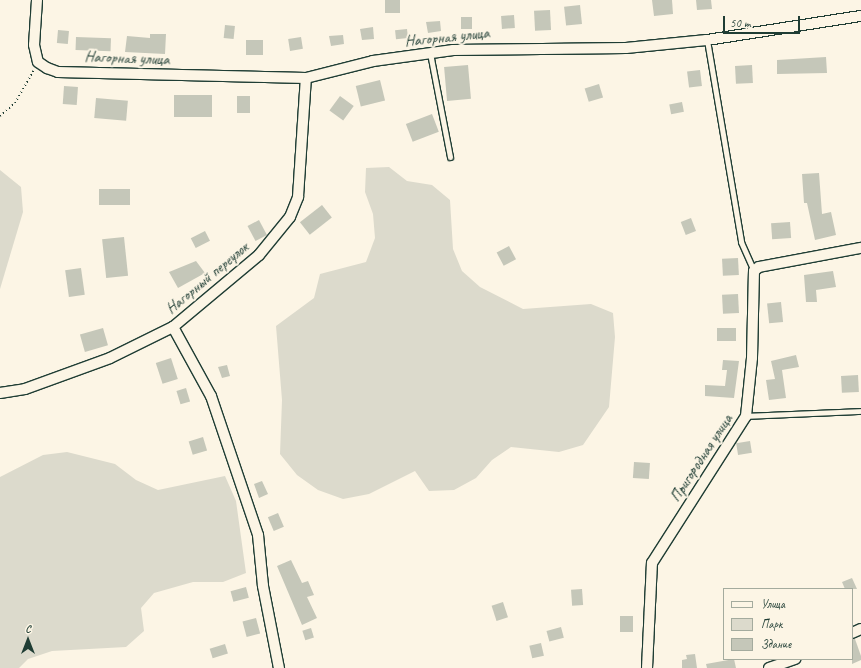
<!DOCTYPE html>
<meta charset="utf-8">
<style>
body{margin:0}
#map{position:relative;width:861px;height:668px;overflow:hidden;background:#fcf5e5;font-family:Caveat,sans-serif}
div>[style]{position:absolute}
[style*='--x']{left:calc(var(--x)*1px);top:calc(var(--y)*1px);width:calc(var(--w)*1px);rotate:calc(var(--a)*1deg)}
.green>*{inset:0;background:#dcdacc}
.building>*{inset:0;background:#c5c7b9;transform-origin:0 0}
.path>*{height:2px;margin-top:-1px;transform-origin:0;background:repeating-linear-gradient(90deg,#1f3d34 0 1px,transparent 0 4px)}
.roads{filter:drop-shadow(1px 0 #1f3d34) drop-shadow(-1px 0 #1f3d34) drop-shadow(0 1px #1f3d34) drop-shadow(0 -1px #1f3d34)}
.lane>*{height:5px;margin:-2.5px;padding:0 2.5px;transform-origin:2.5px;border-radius:2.5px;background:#fcf5e5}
.street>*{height:10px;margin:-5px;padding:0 5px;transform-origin:5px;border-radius:5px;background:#fcf5e5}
span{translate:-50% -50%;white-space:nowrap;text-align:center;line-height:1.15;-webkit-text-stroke:4px #fcf5e5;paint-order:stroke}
.street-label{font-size:16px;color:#1f3d34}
.legend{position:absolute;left:723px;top:588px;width:130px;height:72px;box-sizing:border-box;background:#fcf5e5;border:1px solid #a4ab9e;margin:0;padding:5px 7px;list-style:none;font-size:12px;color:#1f3d34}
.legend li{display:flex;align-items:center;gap:8px;height:20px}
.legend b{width:20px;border:1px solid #a4ab9e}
.north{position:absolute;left:8px;top:620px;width:40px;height:40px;-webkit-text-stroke:3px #fcf5e5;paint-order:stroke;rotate:0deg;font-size:11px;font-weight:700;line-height:16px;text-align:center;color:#1f3d34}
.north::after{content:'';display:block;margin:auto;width:14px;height:18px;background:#1f3d34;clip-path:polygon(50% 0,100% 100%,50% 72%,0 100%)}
.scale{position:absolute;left:723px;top:16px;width:77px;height:18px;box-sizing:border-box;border:2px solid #1f3d34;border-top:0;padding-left:5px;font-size:12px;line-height:14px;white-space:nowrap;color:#1f3d34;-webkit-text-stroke:3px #fcf5e5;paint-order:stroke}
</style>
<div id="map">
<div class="green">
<i style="clip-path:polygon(389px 167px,407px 181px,432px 185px,450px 200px,453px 249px,462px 271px,480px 287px,523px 309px,591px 304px,613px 313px,615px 337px,609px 407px,583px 445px,559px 452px,511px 447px,492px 460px,476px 478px,454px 490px,429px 491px,415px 471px,369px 494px,343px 499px,318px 490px,297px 475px,280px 454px,282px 400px,276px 326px,314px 298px,320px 274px,366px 262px,375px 238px,373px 214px,365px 192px,366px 168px)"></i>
<i style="clip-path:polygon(0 170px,21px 187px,23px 212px,0 289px)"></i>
<i style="clip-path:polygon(67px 452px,115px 464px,136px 480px,158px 490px,225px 476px,236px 501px,246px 573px,223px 582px,193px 582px,154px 593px,141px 608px,144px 631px,126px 647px,52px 651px,28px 659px,19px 668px,0 668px,0 477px,43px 455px)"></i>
</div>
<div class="building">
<i style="left:385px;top:0;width:15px;height:13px"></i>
<i style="clip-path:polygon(652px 0,672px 0,673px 14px,654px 16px)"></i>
<i style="clip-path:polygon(696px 0,711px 0,712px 9px,697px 10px)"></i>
<i style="left:580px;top:5px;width:19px;height:16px;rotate:84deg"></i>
<i style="left:550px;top:10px;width:20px;height:16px;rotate:87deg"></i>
<i style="left:514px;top:15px;width:13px;height:13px;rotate:86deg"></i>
<i style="left:461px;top:17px;width:11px;height:12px"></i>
<i style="clip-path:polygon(440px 21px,441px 31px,428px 33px,426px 22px)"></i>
<i style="left:225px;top:25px;width:10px;height:13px;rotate:6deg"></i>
<i style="clip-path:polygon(373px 27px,374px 39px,362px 40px,360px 29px)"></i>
<i style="left:407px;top:29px;width:9px;height:12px;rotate:84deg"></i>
<i style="left:58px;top:30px;width:11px;height:13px;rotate:5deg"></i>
<i style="clip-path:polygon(150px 34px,166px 34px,165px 54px,125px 52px,127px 36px,150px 38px)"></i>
<i style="clip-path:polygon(343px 35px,344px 44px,331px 46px,329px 36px)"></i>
<i style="left:76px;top:37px;width:35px;height:13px;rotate:2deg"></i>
<i style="left:301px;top:37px;width:12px;height:13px;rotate:81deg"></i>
<i style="left:246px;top:40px;width:17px;height:15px"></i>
<i style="clip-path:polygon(826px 57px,827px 73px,777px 74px,777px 60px)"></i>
<i style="left:468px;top:65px;width:34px;height:24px;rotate:85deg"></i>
<i style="left:752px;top:65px;width:18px;height:17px;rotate:87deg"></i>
<i style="left:700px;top:70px;width:16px;height:13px;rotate:83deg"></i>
<i style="left:380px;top:80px;width:21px;height:25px;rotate:76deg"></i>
<i style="left:599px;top:84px;width:14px;height:15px;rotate:73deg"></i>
<i style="left:64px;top:86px;width:14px;height:18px;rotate:4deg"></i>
<i style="left:174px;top:95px;width:38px;height:22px"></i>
<i style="left:237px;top:96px;width:13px;height:17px"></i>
<i style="left:340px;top:96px;width:17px;height:18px;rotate:36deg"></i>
<i style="left:96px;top:98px;width:32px;height:20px;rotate:5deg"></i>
<i style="left:682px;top:102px;width:10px;height:13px;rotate:79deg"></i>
<i style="left:432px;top:114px;width:19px;height:28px;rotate:69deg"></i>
<i style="clip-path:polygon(819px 173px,822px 214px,831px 212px,836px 235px,815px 240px,807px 203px,804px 203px,802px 174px)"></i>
<i style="left:99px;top:189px;width:31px;height:16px"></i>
<i style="left:322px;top:205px;width:16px;height:28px;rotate:52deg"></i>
<i style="left:691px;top:218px;width:14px;height:11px;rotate:69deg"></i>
<i style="left:259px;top:220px;width:17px;height:13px;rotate:62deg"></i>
<i style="left:790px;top:222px;width:16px;height:19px;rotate:86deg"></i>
<i style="left:205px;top:231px;width:11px;height:16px;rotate:63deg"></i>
<i style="left:124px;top:237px;width:39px;height:22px;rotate:84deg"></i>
<i style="left:509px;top:246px;width:15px;height:14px;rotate:62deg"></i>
<i style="left:738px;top:258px;width:17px;height:16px;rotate:87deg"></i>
<i style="clip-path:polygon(196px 261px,205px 273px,178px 288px,169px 272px)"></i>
<i style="left:81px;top:268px;width:27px;height:16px;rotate:82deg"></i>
<i style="clip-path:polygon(833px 271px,836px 287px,816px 290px,817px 302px,806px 302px,804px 275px)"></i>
<i style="left:738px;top:294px;width:19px;height:16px;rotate:87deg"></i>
<i style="left:781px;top:302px;width:20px;height:14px;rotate:84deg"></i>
<i style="left:103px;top:328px;width:18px;height:24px;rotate:74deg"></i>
<i style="left:717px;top:328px;width:19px;height:13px"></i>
<i style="clip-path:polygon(796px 355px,799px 367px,782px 370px,786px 398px,769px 400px,766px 380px,775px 379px,771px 361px)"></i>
<i style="left:171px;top:358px;width:22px;height:16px;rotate:72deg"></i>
<i style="clip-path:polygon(723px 360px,739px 361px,734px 398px,705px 396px,705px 385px,725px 386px,727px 370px,722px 370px)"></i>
<i style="clip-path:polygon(227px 365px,230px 376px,222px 378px,218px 367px)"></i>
<i style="left:858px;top:375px;width:17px;height:17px;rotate:87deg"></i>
<i style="left:186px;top:388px;width:14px;height:10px;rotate:73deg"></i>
<i style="left:203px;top:437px;width:14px;height:15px;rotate:73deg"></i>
<i style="left:750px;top:441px;width:12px;height:14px;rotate:81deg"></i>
<i style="left:634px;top:462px;width:16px;height:16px;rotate:4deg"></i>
<i style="clip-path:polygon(262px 481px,268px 494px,259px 498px,254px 484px)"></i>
<i style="left:278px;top:513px;width:15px;height:11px;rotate:67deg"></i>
<i style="clip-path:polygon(291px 560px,302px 583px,308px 581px,314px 595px,307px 597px,317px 618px,302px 625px,277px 566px)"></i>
<i style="clip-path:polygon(852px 578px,857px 589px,845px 589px,842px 582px)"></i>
<i style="left:246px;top:587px;width:11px;height:16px;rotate:75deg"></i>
<i style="left:582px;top:589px;width:16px;height:11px;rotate:86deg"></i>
<i style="left:503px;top:602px;width:16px;height:12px;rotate:72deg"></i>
<i style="left:620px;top:616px;width:13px;height:16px"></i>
<i style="left:256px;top:618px;width:16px;height:14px;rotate:75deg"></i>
<i style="left:561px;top:627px;width:11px;height:15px;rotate:75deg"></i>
<i style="left:311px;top:628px;width:10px;height:9px;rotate:73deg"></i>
<i style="clip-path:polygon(852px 639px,855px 639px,861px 656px,861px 660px,852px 664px)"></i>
<i style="left:541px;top:643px;width:13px;height:12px;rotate:77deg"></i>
<i style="left:225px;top:644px;width:10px;height:16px;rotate:73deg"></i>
<i style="clip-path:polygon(695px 654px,697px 668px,682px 668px,682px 660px,687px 659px,686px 655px)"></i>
<i style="clip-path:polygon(734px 659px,736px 668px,707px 668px,706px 664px)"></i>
</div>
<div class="path">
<i style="--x:0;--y:116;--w:20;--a:-41"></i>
<i style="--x:15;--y:103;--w:38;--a:-60"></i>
</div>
<div class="roads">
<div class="lane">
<i style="--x:707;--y:40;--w:205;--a:80.4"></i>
<i style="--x:741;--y:242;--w:32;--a:66"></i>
<i style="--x:430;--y:53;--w:106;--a:79.1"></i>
<i style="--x:746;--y:416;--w:115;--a:-2.5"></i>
</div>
<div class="street">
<i style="--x:37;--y:0;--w:45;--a:93.8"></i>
<i style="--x:34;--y:45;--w:17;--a:77"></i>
<i style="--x:38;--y:62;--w:11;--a:34"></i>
<i style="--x:47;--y:68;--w:12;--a:20"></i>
<i style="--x:58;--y:72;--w:248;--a:1.4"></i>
<i style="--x:306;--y:78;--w:69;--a:-14.2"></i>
<i style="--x:373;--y:61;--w:81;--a:-7.8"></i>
<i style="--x:453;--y:50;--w:173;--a:-0.7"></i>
<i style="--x:626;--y:48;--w:81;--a:-5.6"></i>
<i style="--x:707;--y:40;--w:156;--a:-8.9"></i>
<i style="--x:173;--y:327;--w:79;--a:61.2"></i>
<i style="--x:211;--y:396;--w:147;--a:71.3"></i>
<i style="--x:258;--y:535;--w:51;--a:84.4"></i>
<i style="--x:263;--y:586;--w:84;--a:79"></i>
<i style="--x:0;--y:393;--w:25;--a:-9"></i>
<i style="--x:25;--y:389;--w:90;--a:-20"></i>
<i style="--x:110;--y:358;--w:70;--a:-26.2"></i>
<i style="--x:173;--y:327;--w:112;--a:-39.9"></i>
<i style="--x:259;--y:255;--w:49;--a:-50.8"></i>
<i style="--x:290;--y:217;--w:22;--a:-68"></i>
<i style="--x:298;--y:197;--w:119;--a:-86.2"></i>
<i style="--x:852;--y:633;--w:10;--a:-24"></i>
<i style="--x:647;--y:668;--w:105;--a:-87.3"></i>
<i style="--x:652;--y:563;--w:174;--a:-57.4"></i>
<i style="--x:746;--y:416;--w:58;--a:-84.1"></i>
<i style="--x:752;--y:358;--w:87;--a:-88.7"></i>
<i style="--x:754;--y:271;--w:6;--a:-39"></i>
<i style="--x:759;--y:267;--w:104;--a:-10.6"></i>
<i style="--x:769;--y:668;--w:28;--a:-19"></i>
</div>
</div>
<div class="street-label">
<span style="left:447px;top:37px;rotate:-6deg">Нагорная улица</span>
<span style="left:127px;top:58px;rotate:2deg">Нагорная улица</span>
<span style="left:207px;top:278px;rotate:-40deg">Нагорный переулок</span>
<span style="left:701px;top:458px;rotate:-57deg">Пригородная улица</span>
</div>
<ul class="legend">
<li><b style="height:5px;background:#fcf5e5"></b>Улица</li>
<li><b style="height:11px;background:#dcdacc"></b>Парк</li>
<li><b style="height:11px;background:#c5c7b9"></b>Здание</li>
</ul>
<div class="north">С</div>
<div class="scale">50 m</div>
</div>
